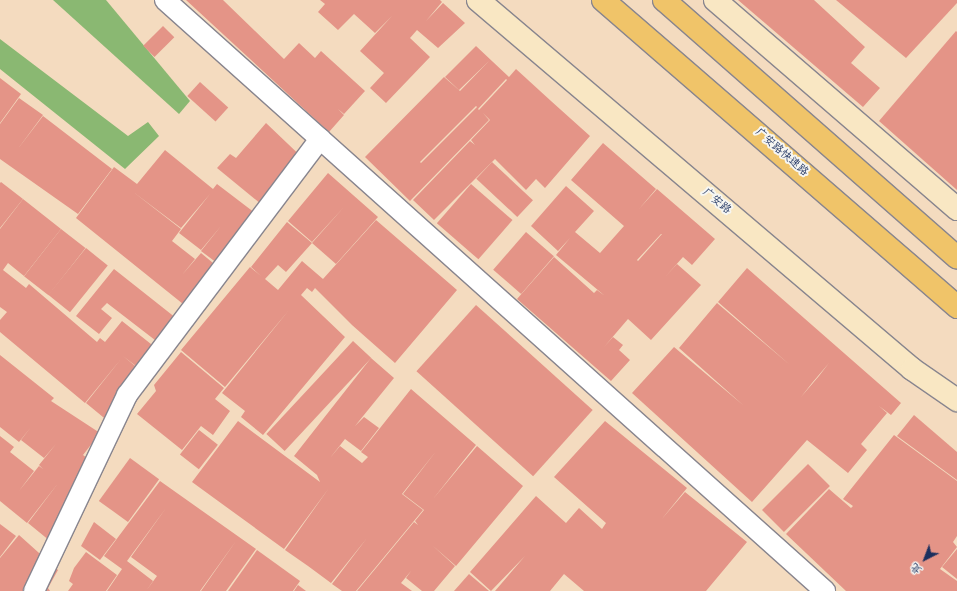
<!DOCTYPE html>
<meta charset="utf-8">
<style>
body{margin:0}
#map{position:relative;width:957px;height:591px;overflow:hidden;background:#f4dbbf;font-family:"Gochi Hand","LXGW WenKai TC",sans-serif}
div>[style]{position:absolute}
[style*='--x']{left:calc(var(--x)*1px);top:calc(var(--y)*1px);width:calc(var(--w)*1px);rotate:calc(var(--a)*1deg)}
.forest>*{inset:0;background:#8ab872}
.building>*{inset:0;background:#e49487;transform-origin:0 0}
.roads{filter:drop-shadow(1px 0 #88858e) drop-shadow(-1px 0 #88858e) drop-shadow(0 1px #88858e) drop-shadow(0 -1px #88858e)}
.street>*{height:20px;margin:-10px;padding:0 10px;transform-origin:10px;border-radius:10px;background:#fff}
.secondary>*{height:22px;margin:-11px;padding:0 11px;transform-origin:11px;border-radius:11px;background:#f9e7c3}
.highway>*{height:22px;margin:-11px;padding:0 11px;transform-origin:11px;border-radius:11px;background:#f0c469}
span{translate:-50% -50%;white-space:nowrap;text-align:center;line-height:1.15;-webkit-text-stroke:4px #f6f6f2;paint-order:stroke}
.street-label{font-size:11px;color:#1b2f5e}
.north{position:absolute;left:905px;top:539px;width:40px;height:40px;-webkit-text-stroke:3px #f6f6f2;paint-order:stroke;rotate:222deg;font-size:11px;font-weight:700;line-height:16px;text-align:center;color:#1b2f5e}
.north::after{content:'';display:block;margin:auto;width:14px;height:18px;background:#1b2f5e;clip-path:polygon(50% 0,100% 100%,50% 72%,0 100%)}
</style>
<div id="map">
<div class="forest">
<i style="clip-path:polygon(53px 0,106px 0,190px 101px,179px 114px)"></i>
<i style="clip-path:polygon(0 39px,128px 136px,148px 122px,159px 136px,125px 169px,0 69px)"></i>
</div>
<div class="building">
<i style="clip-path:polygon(186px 0,223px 0,284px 59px,299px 43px,315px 58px,321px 51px,365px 91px,344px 114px,338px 109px,344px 115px,329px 132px)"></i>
<i style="clip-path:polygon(320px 0,440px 0,442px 2px,426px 21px,443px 3px,465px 23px,438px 48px,417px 30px,410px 38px,430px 57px,386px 103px,370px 88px,384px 73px,360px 51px,392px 16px,375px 33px,354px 14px,338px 30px,318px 12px,325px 4px)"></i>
<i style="clip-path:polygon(738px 0,814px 0,865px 47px,851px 63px,880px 88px,863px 107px)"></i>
<i style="clip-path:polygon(836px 0,957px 0,957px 3px,906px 58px)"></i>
<i style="left:163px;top:26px;width:16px;height:28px;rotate:45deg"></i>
<i style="clip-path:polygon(956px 31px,957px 32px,957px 190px,879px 121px)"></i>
<i style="clip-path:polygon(evenodd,476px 46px,509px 77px,516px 69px,551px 101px,515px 139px,551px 101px,590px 136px,545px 188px,536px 179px,526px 190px,495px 159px,434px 220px,413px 200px,470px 141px,475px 145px,471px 140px,490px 120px,483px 113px,489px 120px,410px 201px,365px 157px,444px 77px,460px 91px,489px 61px,459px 90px,445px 77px,476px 46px,506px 79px,507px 80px,479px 110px,478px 109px,506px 79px,476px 46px,476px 106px,477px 107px,421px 163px,420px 162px,476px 106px)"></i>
<i style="clip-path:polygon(0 78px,21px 94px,0 123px)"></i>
<i style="left:200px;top:82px;width:38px;height:19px;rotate:42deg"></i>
<i style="clip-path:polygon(19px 98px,43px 115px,17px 150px,43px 116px,112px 169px,78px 214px,0 159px,0 124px)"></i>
<i style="clip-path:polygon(266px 123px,309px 164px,272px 213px,217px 168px,230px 154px,236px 158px)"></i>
<i style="clip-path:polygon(evenodd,603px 143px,656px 189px,639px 209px,657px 189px,715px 239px,692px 265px,683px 257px,665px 277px,677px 264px,701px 285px,651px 340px,628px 319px,604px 347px,613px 337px,623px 345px,619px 350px,630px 360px,611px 381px,517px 299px,554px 257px,594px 293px,597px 290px,605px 296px,556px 255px,570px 238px,558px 251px,531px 226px,566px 186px,594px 211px,575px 232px,600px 253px,624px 226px,571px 180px,603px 143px,661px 234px,662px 234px,638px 261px,637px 260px,661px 234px)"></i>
<i style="clip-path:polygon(165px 150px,213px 189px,217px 184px,264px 220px,217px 263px,201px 251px,221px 226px,201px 250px,179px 233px,210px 194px,181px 228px,132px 191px,181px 229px,172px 241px,195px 259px,182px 275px,201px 253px,225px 273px,193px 312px,76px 218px,114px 167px,137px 184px)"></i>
<i style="left:492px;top:162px;width:56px;height:23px;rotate:43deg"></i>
<i style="clip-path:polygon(328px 173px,378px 217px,336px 264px,312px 243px,344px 207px,312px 242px,288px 221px)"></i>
<i style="clip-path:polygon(1px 182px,23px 199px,0 228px,0 183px)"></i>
<i style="left:471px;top:184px;width:55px;height:52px;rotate:41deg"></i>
<i style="clip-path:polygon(23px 199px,61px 229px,24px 276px,8px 263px,3px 270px,26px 288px,29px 284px,97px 342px,100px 338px,105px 342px,122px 321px,161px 352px,145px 373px,123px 356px,145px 374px,109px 422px,86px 403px,121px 359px,85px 403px,0 332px,0 320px,7px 312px,0 307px,0 229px)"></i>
<i style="clip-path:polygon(376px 220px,457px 290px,395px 363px,352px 325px,367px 308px,352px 325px,315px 288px,312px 292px,307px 288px,301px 295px,345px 337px,263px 435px,241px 417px,245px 411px,222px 393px,289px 310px,225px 387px,181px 350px,250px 267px,261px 276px,251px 267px,287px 222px,312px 243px,286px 272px,278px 265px,265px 279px,278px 290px,302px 261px,323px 279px)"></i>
<i style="left:61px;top:229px;width:31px;height:60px;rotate:38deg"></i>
<i style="left:526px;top:232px;width:37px;height:50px;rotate:41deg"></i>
<i style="left:86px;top:248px;width:28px;height:60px;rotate:39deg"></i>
<i style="clip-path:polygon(evenodd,747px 268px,901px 403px,891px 415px,879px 406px,887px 413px,861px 444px,867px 450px,848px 473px,807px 440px,752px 502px,632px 393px,674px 347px,743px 405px,679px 348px,717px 303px,790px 365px,718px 302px,747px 268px,829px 363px,819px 376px,801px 397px,812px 383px,799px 372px,812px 383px,829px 363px)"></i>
<i style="clip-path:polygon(114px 269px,181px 322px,164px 347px,107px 303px,101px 309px,112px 318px,99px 334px,76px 316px)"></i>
<i style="left:476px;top:305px;width:157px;height:89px;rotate:42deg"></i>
<i style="left:353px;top:341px;width:25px;height:127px;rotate:43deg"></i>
<i style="clip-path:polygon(181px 352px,224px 388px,215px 399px,230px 411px,213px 435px,201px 426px,182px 450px,137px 414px,156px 391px,154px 385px)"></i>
<i style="clip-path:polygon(0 355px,54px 398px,51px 401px,100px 433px,83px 455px,100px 468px,50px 541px,28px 523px,59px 482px,27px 523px,0 501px,0 436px,14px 447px,10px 452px,34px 471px,19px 491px,39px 466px,43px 469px,39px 465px,56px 444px,44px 458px,21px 440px,31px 427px,19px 442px,0 427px)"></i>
<i style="clip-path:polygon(371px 358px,394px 378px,355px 426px,364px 417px,379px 428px,361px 451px,345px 439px,330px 458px,340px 446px,362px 463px,368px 457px,361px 452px,411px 389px,476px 445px,433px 499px,477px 446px,523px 486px,456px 566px,432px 545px,455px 566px,434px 591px,422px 591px,406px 578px,411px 571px,401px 583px,412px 591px,357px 591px,414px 522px,418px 525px,415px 521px,424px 510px,403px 494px,437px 450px,402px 494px,423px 510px,356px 591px,342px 591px,332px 584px,367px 538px,331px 583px,308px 566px,326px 542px,308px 566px,285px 550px,329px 488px,284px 549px,192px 482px,238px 421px,320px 482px,317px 475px,294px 456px)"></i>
<i style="clip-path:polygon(914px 415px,957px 452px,957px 480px,897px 436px)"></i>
<i style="clip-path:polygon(605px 421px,687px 488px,661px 520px,685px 492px,747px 542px,706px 591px,584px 591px,564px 574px,550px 591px,495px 591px,525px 556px,491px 591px,470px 572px,536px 496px,566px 523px,579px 508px,602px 529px,606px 523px,554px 477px)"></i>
<i style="left:199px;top:430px;width:24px;height:31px;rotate:38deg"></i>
<i style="clip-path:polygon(894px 435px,957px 481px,957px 536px,953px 542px,957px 547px,940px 569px,957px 581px,957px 591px,846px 591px,786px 534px,829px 489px,851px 508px,853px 506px,843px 499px)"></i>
<i style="left:130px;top:458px;width:36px;height:53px;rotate:36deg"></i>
<i style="left:808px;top:464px;width:31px;height:65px;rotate:45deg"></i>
<i style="clip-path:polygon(160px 481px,256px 549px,226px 591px,201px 591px,236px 541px,200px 591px,146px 591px,157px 576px,131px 557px,166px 508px,127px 561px,153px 581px,146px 591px,107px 591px,122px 569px,104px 556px)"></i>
<i style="clip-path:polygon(94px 522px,116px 539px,100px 560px,81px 546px)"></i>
<i style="clip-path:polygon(0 524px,16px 536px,0 557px)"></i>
<i style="clip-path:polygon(19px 535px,58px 570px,48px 588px,50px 591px,0 591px,0 558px)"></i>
<i style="clip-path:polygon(957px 549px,957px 579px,942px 567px)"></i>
<i style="clip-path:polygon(257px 550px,300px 581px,293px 591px,228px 591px)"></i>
<i style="clip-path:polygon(86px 552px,117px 575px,106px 591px,68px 591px,73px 584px,69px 581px,74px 568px)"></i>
<i style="clip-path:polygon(469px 574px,489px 591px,454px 591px)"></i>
<i style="clip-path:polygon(298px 585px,306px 591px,294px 591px)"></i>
</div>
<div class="roads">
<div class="street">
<i style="--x:165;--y:0;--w:886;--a:41.84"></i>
<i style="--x:34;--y:591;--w:217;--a:-64.6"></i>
<i style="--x:127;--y:395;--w:321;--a:-53"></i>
</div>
<div class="secondary">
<i style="--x:478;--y:0;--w:570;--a:40.37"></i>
<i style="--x:912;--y:369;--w:55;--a:34.6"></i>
<i style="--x:715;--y:0;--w:320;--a:40.8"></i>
</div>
<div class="highway">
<i style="--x:603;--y:0;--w:469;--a:40.9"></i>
<i style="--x:664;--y:0;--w:390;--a:41.3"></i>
</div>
</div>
<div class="street-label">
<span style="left:781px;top:153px;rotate:41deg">广安路快速路</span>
<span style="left:716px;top:202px;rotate:40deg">广安路</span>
</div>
<div class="north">北</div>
</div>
